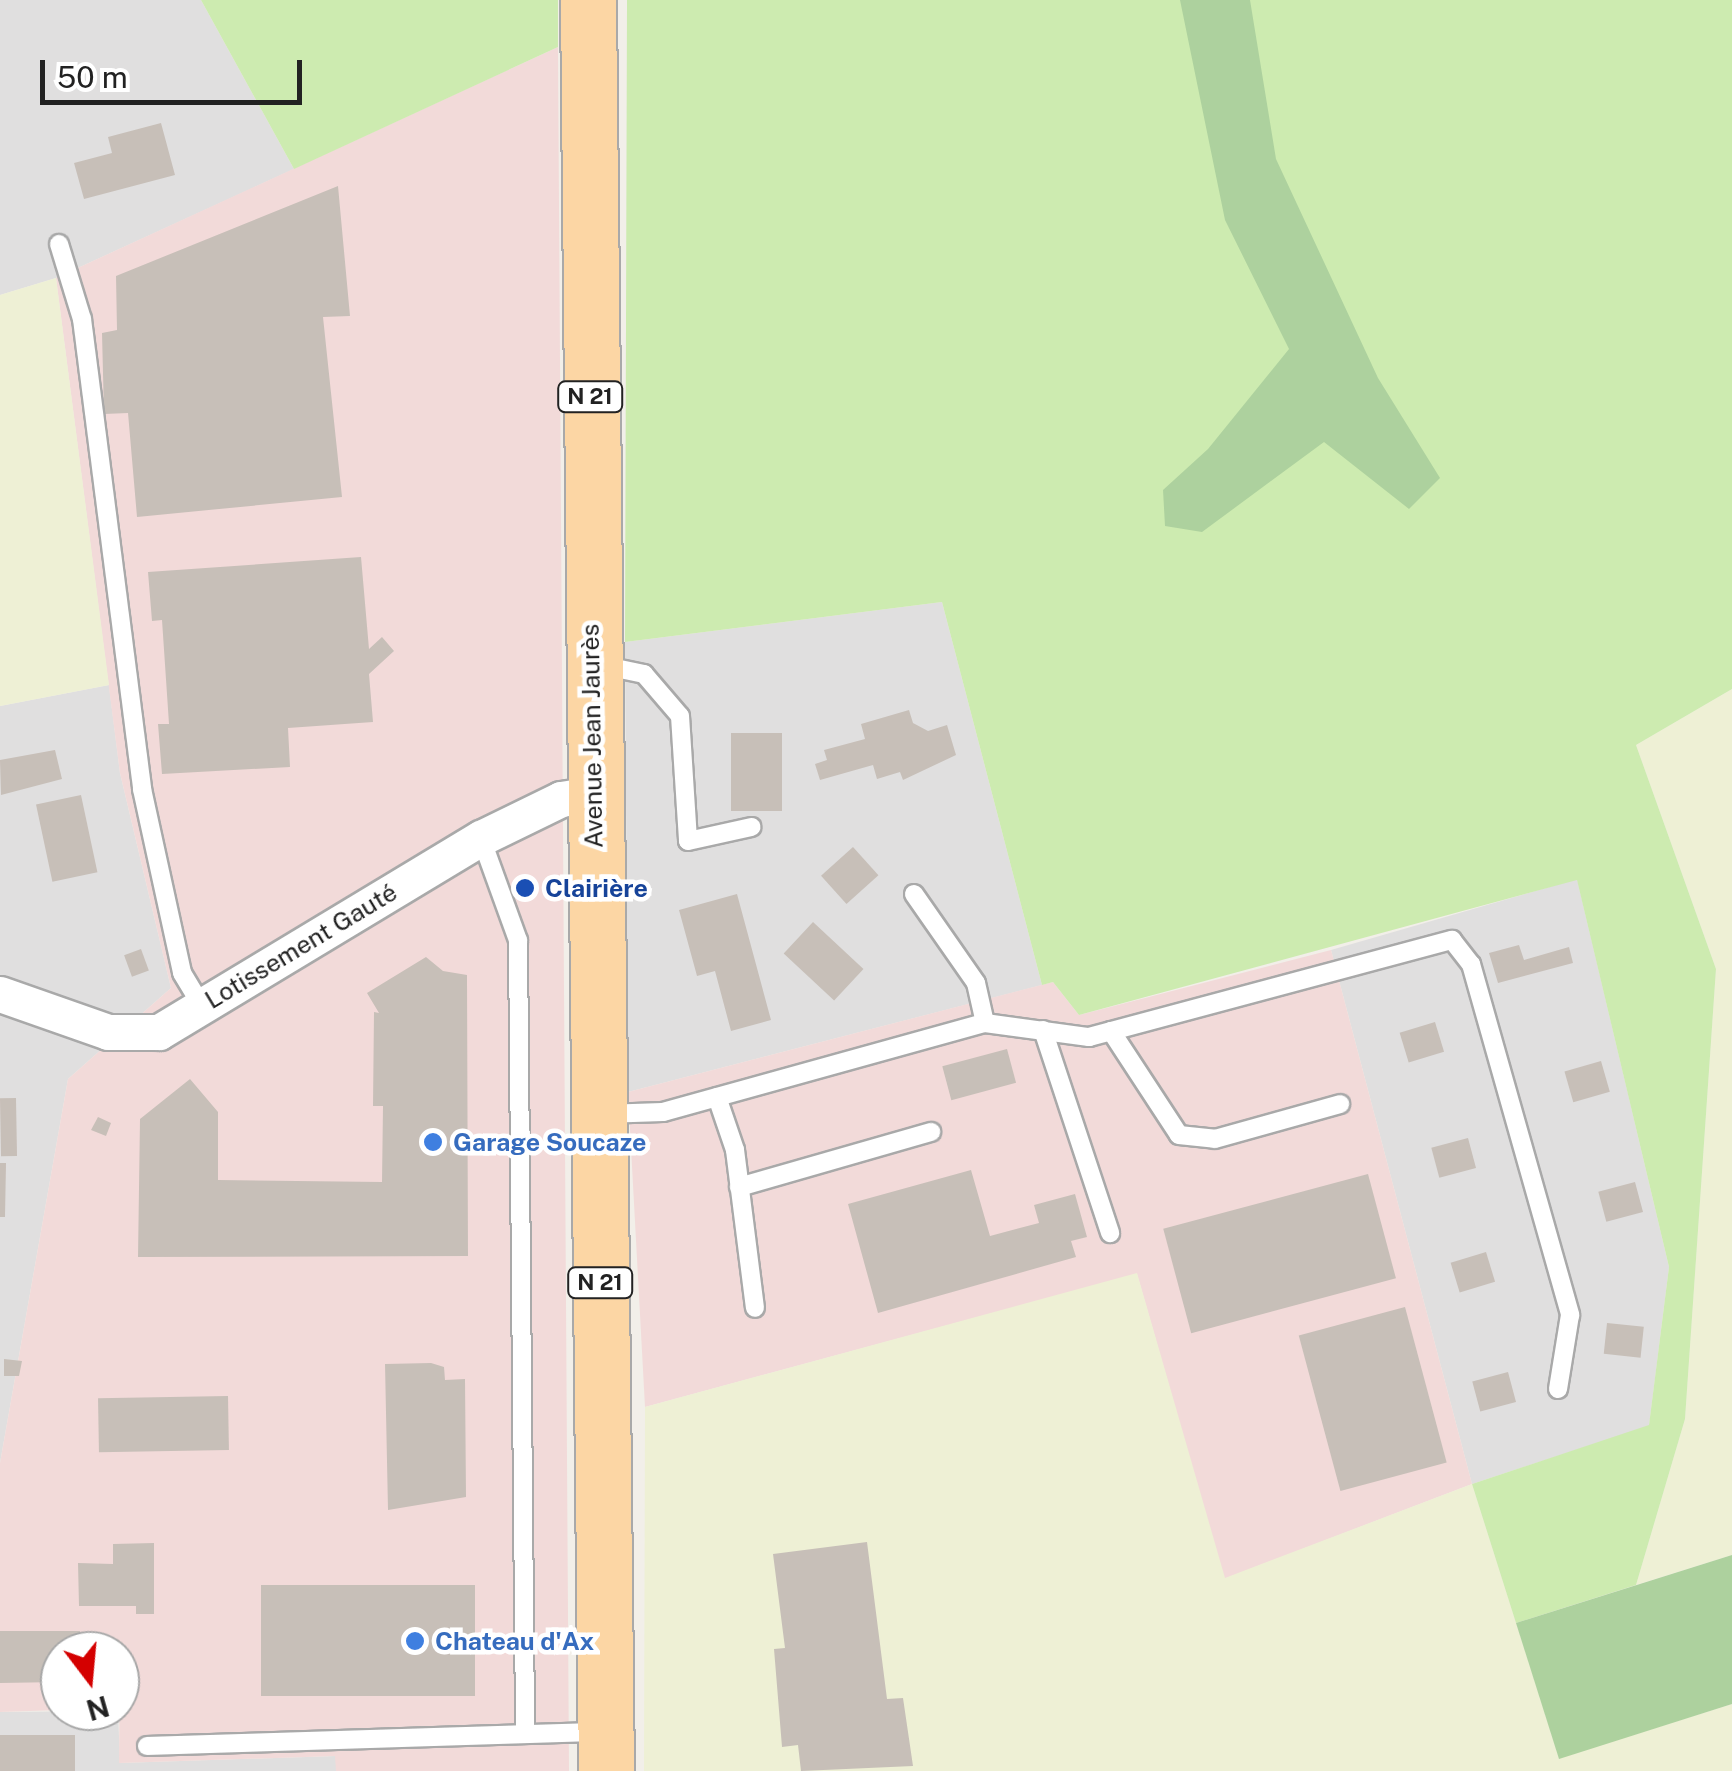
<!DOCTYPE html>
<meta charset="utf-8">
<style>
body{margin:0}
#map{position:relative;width:1732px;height:1771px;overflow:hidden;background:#f2efe9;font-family:"Public Sans",sans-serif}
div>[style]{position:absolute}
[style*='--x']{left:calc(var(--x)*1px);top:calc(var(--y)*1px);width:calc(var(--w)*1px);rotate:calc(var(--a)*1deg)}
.residential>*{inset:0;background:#e0dfdf}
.commercial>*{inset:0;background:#f2dad9}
.farmland>*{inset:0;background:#eef0d5}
.grass>*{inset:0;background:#cdebb0}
.forest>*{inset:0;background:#add19e}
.building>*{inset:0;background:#c7bfb8;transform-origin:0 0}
.roads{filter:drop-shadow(2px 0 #a9a9a9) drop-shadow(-2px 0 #a9a9a9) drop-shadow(0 2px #a9a9a9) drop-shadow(0 -2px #a9a9a9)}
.lane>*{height:18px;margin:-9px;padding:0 9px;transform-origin:9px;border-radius:9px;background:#fff}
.street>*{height:35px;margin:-17.5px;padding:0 17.5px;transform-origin:17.5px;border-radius:17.5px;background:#fff}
.primary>*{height:55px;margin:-27.5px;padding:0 27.5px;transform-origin:27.5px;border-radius:27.5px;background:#fcd6a4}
.dots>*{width:28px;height:28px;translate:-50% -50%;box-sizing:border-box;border:5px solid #fff;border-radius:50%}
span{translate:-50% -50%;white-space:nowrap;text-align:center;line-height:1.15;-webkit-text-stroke:9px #fff;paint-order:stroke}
.shield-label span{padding:2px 8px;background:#fff;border:2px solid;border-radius:8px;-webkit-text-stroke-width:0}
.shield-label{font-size:22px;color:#222;font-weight:700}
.street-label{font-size:25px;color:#222}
.transit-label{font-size:25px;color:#164399;font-weight:700}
.left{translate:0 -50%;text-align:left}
.shop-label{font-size:25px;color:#366cbe;font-weight:700}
.north{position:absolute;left:40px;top:1631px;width:100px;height:100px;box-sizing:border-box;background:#fff;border:2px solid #a7a7a7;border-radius:50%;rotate:164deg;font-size:28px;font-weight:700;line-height:40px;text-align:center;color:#222}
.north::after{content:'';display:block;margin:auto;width:35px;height:45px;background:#d40000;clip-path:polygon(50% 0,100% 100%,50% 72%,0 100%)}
.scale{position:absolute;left:40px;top:60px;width:262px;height:45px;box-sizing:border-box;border:5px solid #222;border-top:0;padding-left:12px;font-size:30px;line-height:35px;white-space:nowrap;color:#222;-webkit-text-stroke:8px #fff;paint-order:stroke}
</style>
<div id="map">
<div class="residential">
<i style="clip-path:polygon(0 0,201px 0,294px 169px,56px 278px,0 295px)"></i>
<i style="clip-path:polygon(942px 602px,1042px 985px,628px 1092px,625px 642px)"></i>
<i style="clip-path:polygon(109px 685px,120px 773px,171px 988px,68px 1079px,0 1463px,0 706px)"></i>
<i style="clip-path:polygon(1577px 879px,1669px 1267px,1649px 1426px,1472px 1484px,1331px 950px)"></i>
<i style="clip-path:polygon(118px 1711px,120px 1763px,336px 1756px,336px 1771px,0 1771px,0 1712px)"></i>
</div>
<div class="commercial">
<i style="clip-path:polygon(558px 47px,569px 1771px,336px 1771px,335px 1756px,119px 1763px,120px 1651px,60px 1651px,60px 1710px,0 1712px,0 1463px,68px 1079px,171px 988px,120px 773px,56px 278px)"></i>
<i style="clip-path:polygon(1331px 950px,1472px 1484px,1224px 1579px,1137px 1274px,645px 1407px,628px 1092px,1053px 982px,1079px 1015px)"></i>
</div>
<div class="farmland">
<i style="clip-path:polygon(56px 278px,109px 685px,0 706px,0 295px)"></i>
<i style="clip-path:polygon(1732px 689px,1732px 1555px,1636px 1585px,1685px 1419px,1716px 969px,1636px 745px)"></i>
<i style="clip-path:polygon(1137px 1273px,1225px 1578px,1472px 1484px,1559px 1758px,1732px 1704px,1732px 1771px,644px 1771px,645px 1407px)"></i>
</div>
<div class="grass">
<i style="clip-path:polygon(201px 0,558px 0,558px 47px,294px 169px)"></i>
<i style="clip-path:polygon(627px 0,1732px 0,1732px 689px,1636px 745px,1716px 969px,1685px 1419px,1636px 1585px,1516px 1623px,1472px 1484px,1649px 1425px,1669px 1267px,1577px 880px,1079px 1015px,1053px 982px,1042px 985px,942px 602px,625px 642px)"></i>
</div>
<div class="forest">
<i style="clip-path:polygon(1180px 0,1250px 0,1276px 159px,1378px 378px,1440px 478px,1409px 509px,1324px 442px,1202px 532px,1165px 526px,1163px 490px,1208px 449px,1289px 349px,1225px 220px)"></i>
<i style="clip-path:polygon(1732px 1555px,1732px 1704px,1559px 1759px,1516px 1623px)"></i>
</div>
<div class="building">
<i style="clip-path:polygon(161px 123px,175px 175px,84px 199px,74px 163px,112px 153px,108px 137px)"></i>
<i style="clip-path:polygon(338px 186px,350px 316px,323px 317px,342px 497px,137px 517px,128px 413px,104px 414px,102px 333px,117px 330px,116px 276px)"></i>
<i style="clip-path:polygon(361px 557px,369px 649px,382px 637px,394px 651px,369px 674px,373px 722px,288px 728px,290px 767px,162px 774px,158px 724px,169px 724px,162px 620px,152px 621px,148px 572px)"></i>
<i style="clip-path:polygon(909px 710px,913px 723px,928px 731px,947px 725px,956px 755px,903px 780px,900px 772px,877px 779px,873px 765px,820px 780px,815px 764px,827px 760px,824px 750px,865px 739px,861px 724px)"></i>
<i style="left:731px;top:733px;width:51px;height:78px"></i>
<i style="clip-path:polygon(55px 750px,62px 779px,1px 795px,0 760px)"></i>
<i style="left:81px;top:795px;width:79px;height:46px;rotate:78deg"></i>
<i style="left:853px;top:847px;width:38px;height:43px;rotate:48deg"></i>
<i style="clip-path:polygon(737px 894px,771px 1020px,731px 1031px,715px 971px,697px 976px,679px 910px)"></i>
<i style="left:813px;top:922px;width:69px;height:43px;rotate:43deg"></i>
<i style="clip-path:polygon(1519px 945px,1524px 960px,1569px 947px,1573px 963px,1498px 983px,1489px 953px)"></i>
<i style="left:141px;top:949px;width:23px;height:18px;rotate:70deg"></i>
<i style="clip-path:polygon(426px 957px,443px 971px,467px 975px,468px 1256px,138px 1257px,140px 1119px,190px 1079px,218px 1112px,218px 1180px,382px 1182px,383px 1106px,373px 1106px,374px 1012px,379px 1013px,367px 993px)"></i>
<i style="left:1435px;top:1022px;width:31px;height:37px;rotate:73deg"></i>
<i style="left:1007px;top:1049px;width:35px;height:67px;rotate:75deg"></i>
<i style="left:1601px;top:1061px;width:32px;height:38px;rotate:74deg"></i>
<i style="left:16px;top:1098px;width:58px;height:16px;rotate:89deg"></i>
<i style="clip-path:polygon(98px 1117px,111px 1123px,106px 1136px,91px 1130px)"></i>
<i style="left:1468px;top:1138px;width:31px;height:38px;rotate:75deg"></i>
<i style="clip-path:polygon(0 1163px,6px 1163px,5px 1217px,0 1217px)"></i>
<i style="clip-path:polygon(971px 1170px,990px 1236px,1039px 1223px,1034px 1205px,1075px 1194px,1087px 1237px,1071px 1241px,1076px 1257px,878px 1313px,848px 1204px)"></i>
<i style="left:1368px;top:1174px;width:108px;height:212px;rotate:75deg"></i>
<i style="left:1635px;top:1182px;width:31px;height:38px;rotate:75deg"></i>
<i style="left:1486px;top:1252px;width:31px;height:37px;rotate:73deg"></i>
<i style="left:1405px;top:1307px;width:161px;height:110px;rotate:75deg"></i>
<i style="left:1607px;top:1323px;width:37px;height:31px;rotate:6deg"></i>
<i style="clip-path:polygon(4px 1359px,22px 1361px,19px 1376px,4px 1376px)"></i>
<i style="clip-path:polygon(431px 1363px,444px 1367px,445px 1380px,465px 1379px,466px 1497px,388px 1510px,385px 1364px)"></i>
<i style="left:1508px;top:1372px;width:31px;height:37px;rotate:75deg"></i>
<i style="left:228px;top:1396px;width:54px;height:130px;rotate:89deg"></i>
<i style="clip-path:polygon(867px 1542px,887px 1699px,903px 1698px,913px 1766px,801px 1771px,798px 1745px,782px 1747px,774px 1649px,785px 1648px,773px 1554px)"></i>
<i style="clip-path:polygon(154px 1543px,154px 1614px,136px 1614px,136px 1606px,79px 1606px,78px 1563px,113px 1564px,113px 1544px)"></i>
<i style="left:261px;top:1585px;width:214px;height:111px"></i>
<i style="clip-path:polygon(0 1631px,80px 1631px,80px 1651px,60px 1651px,60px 1682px,0 1683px)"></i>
<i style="left:75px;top:1735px;width:36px;height:75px;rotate:90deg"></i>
</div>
<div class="roads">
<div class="lane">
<i style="--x:59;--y:244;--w:78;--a:73"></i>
<i style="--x:82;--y:319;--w:474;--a:82.7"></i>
<i style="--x:142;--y:789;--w:188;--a:77.7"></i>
<i style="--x:182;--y:973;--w:39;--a:59"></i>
<i style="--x:601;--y:665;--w:44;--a:11.8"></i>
<i style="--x:644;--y:674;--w:55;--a:49.4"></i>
<i style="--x:680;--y:716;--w:125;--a:86.3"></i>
<i style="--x:688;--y:841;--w:65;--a:-12.5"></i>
<i style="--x:481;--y:838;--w:109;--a:70.1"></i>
<i style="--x:518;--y:940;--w:794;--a:89.49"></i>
<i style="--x:914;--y:894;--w:108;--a:55.1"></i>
<i style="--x:976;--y:983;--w:41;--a:77.3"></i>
<i style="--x:1043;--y:1030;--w:214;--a:71.7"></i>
<i style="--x:1111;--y:1031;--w:124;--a:56.8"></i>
<i style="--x:1179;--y:1135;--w:36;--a:6"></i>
<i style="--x:1215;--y:1139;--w:130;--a:-15.6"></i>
<i style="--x:717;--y:1097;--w:56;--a:71.2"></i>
<i style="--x:735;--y:1150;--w:159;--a:82.8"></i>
<i style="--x:603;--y:1114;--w:60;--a:-1.9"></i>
<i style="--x:663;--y:1112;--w:334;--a:-15.5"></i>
<i style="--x:985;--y:1023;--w:105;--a:7.7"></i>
<i style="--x:1089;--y:1037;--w:376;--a:-15"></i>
<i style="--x:1452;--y:940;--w:31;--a:52"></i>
<i style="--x:1471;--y:964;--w:365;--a:74.2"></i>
<i style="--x:1570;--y:1315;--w:75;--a:99.2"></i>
<i style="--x:739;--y:1187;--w:200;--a:-16"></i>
<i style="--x:147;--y:1746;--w:454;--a:-1.8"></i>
</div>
<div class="street">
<i style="--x:0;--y:994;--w:114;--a:19.4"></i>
<i style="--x:108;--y:1032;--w:51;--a:0"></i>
<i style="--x:159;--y:1032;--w:376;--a:-31.1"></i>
<i style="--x:481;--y:838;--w:89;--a:-26"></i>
<i style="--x:561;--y:799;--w:32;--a:-9"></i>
</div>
<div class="primary">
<i style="--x:588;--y:0;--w:1771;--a:89.42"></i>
</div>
</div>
<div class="dots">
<i style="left:525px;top:888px;background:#1a4fb4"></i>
<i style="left:433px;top:1142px;background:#3f7fe0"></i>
<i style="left:415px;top:1641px;background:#3f7fe0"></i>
</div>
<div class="shield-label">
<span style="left:590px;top:397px">N 21</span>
<span style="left:600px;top:1283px">N 21</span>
</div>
<div class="street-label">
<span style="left:592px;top:736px;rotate:-91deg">Avenue Jean Jaurès</span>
<span style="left:301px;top:946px;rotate:-31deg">Lotissement Gauté</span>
</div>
<div class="transit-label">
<span class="left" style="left:545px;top:888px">Clairière</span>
</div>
<div class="shop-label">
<span class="left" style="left:453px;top:1142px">Garage Soucaze</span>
<span class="left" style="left:435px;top:1641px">Chateau d'Ax</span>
</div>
<div class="north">N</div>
<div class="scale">50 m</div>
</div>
